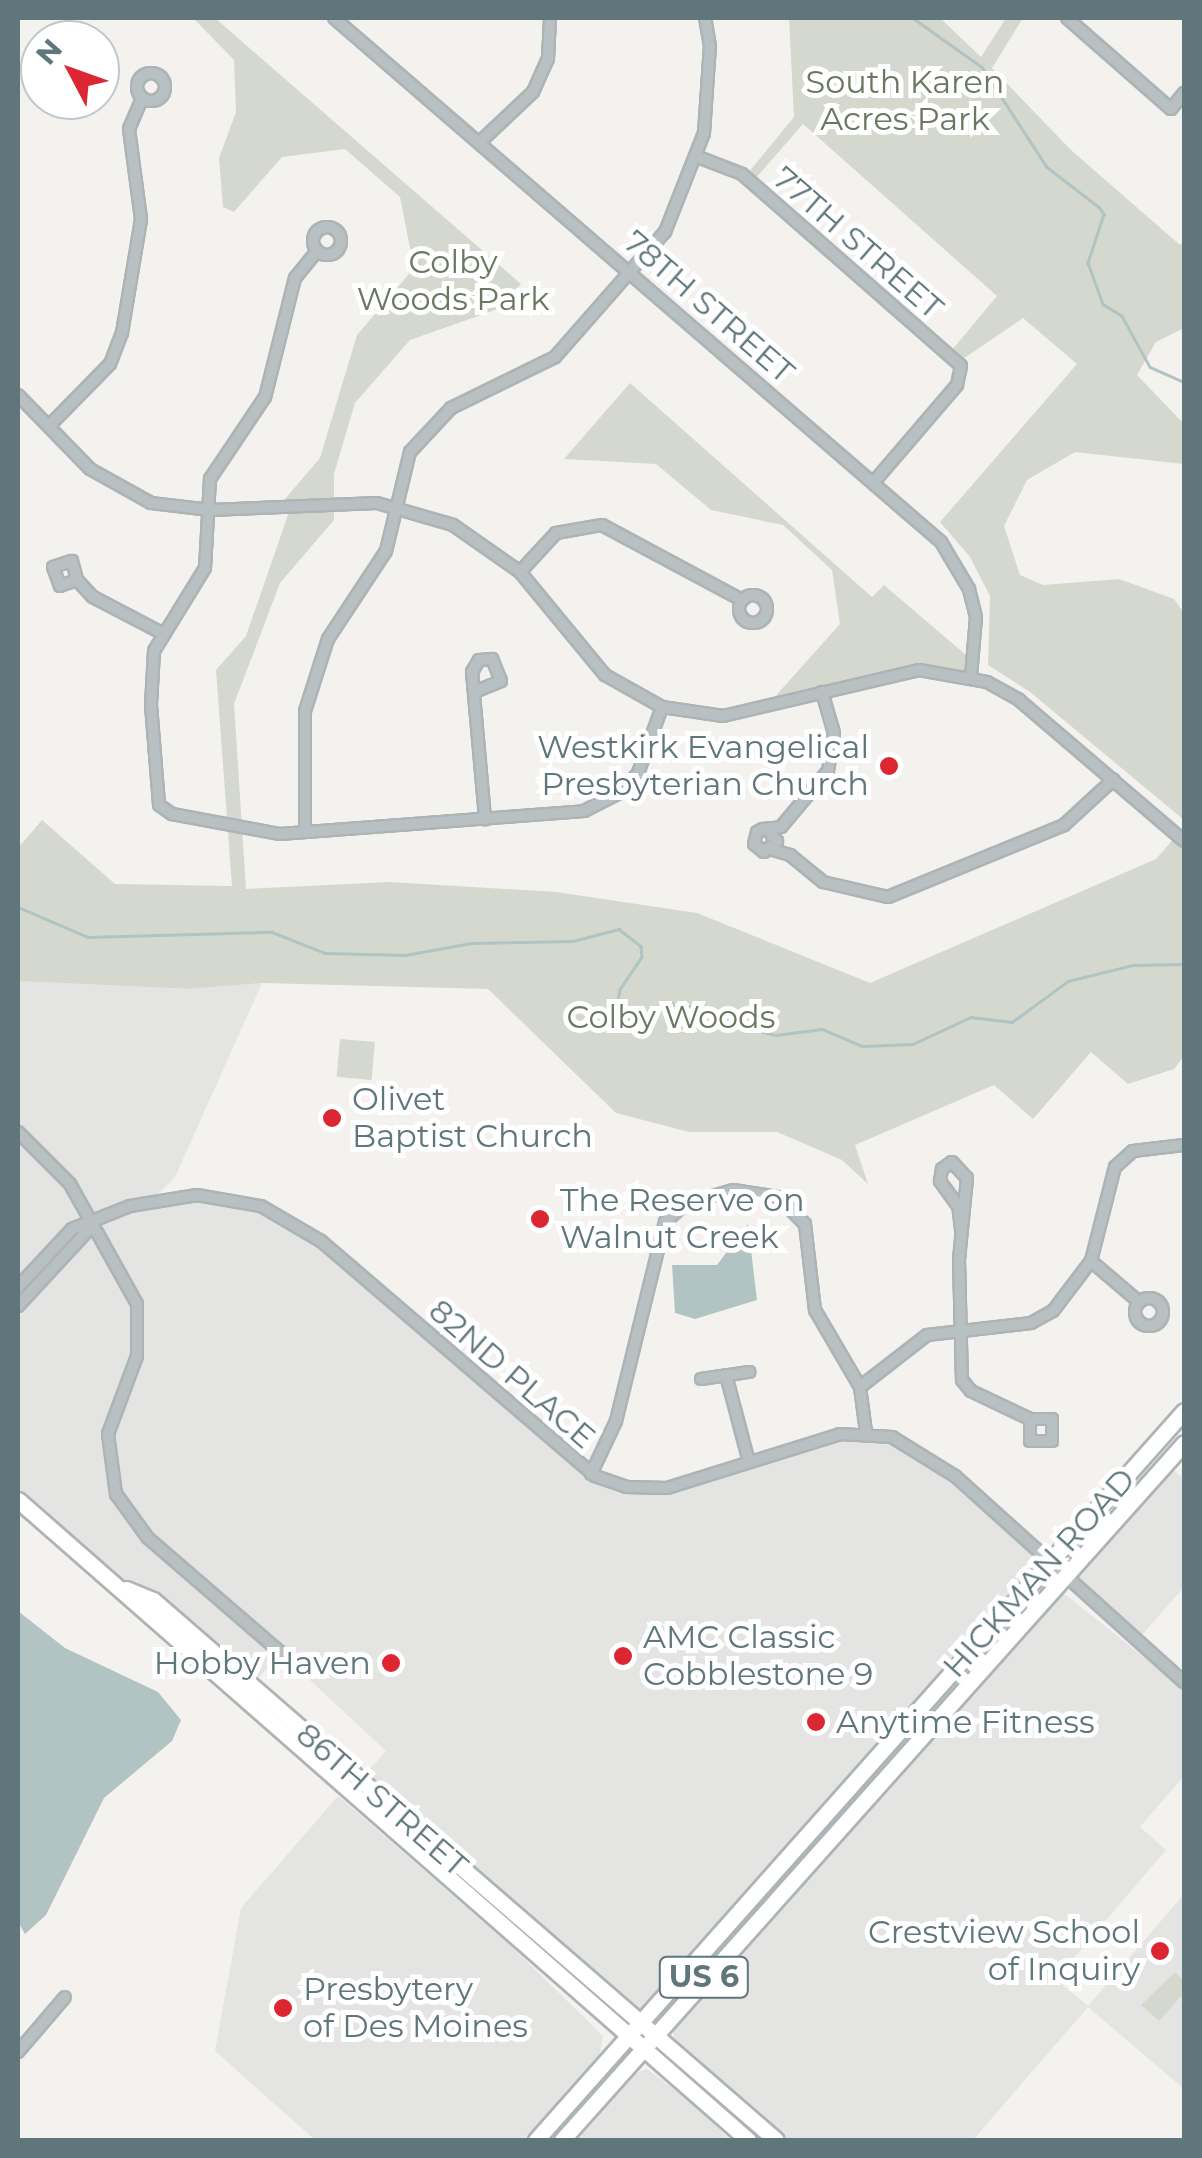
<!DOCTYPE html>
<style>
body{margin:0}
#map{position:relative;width:1202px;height:2158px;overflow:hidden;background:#f4f2ef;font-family:Montserrat,sans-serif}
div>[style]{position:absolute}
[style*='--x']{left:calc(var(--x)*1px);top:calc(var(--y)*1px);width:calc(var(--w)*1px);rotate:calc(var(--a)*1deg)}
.built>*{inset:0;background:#e4e4e3}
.green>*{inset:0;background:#d5d8cf;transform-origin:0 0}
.water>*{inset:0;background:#b1c3c3}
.stream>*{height:2.5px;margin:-1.25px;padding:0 1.25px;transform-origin:1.25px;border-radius:1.25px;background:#b1c3c3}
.roads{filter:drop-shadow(2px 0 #adb4b6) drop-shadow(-2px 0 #adb4b6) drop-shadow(0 2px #adb4b6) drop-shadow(0 -2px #adb4b6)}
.street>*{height:10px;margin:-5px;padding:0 5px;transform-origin:5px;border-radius:5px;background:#b9c0c2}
.street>.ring{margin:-5px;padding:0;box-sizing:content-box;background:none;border:10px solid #b9c0c2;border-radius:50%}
.primary>*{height:15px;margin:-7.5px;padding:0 7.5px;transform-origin:7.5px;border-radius:7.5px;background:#fff}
.dots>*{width:28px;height:28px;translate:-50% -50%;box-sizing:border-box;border:5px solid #fff;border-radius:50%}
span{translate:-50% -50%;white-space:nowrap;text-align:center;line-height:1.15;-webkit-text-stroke:10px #fff;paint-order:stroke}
.shield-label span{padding:2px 8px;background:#fff;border:2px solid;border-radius:8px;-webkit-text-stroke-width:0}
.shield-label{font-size:30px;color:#5f767a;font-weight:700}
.park-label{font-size:32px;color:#6c7762}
.street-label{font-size:32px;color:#5f767a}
.poi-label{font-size:32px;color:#5f767a}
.right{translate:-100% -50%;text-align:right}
.left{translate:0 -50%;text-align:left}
.frame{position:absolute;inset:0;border:20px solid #5f767a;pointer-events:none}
.north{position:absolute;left:20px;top:20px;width:100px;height:100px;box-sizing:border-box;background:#fff;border:2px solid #bfc8ca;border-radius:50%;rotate:311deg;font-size:28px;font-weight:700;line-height:40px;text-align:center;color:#5f767a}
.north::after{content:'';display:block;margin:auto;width:35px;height:45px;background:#dc2732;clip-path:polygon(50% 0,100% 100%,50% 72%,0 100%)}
</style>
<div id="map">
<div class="built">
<i style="clip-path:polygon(18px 981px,190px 989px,262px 983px,175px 1177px,154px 1198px,239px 1200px,302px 1227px,583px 1469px,647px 1489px,824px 1438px,866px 1432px,925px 1452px,1048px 1564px,637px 2020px,360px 1780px,386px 1751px,281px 1653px,251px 1686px,18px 1497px)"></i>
<i style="clip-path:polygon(1170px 1467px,1184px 1479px,1184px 1587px,1140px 1637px,1079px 1583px,1076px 1572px)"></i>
<i style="clip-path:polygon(1062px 1592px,1184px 1689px,1184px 1776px,1140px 1827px,1166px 1850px,1056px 1979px,1088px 2006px,1184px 1894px,1184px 2089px,1088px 2007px,973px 2140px,784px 2140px,676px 2043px,671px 2027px)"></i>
<i style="clip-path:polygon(338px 1796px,511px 1946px,603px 2036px,600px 2054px,527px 2140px,315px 2140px,215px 2051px,241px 1908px)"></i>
<i style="clip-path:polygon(647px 2069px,693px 2103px,730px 2140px,576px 2140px,631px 2075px)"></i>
</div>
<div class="green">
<i style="clip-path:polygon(193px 18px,215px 18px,521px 284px,498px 309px,410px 340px,355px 403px,334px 474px,334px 520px,280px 583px,234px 704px,246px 889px,390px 882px,556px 892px,697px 913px,870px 983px,1156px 859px,1177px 835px,1184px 841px,1184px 1056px,1174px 1069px,1128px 1084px,1091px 1052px,1033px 1119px,994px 1085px,855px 1145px,868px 1184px,842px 1160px,777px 1132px,689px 1132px,616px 1113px,488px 989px,263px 983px,190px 989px,18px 981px,18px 848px,42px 820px,115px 884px,232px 886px,216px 670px,246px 636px,291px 506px,279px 506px,320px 458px,357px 335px,414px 268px,400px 197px,345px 149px,282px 157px,234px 212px,223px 207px,219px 158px,236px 112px,234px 60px)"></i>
<i style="clip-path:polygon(789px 18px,940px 18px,981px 57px,1006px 18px,1023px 18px,992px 68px,1071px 150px,1180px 245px,1184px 241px,1184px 328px,1156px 342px,1137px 375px,1184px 424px,1184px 464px,1075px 452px,1027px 480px,1004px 526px,1020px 575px,1043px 585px,1119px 579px,1174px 599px,1184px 613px,1184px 820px,1030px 692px,988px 665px,990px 596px,970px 557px,940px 522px,1077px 364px,1023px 318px,963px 359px,952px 350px,997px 296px,803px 124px,755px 179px,748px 173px,794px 117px)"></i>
<i style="clip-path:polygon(630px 383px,872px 597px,884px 585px,973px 661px,971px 677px,936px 670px,763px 710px,840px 624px,832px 570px,783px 525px,711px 510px,656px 464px,564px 459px)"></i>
<i style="left:340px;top:1039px;width:35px;height:38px;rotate:5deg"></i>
<i style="clip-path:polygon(1175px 1972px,1184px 1981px,1184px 1993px,1159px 2021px,1141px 2005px)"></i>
</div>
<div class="water">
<i style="clip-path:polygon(748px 1224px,757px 1300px,695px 1319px,675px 1313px,672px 1265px,717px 1265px)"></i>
<i style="clip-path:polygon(18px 1611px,65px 1648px,158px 1692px,181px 1720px,172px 1741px,104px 1798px,46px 1915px,25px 1934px,18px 1922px)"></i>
</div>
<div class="stream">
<i style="--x:913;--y:18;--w:85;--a:35.4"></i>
<i style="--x:982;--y:67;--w:119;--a:57"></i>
<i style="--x:1047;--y:167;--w:66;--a:37.6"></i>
<i style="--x:1099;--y:207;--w:9;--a:54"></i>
<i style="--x:1104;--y:214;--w:52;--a:108.1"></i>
<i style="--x:1088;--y:263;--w:44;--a:69.9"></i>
<i style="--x:1103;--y:304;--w:22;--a:32"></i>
<i style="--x:1122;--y:316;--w:58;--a:61.2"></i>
<i style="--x:1150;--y:367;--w:37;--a:24"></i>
<i style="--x:18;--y:907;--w:76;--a:23.2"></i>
<i style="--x:88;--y:937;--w:184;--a:-1.6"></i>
<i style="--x:272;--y:932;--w:57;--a:21.6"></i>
<i style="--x:325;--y:953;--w:80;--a:1.4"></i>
<i style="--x:405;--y:955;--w:67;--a:-10.3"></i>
<i style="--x:471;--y:943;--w:102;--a:-1.1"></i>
<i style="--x:573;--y:941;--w:48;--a:-14.6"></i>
<i style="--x:619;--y:929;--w:28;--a:38"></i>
<i style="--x:641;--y:946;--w:11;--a:85"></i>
<i style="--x:642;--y:957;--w:40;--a:124"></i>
<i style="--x:620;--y:990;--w:17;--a:100"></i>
<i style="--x:617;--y:1007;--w:29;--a:46"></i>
<i style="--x:637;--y:1028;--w:41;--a:-37.1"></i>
<i style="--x:670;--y:1003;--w:60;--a:8.7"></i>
<i style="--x:729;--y:1012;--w:26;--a:39"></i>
<i style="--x:749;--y:1028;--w:28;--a:15"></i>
<i style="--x:776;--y:1035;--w:46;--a:-7.4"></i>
<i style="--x:822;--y:1029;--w:43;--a:23"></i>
<i style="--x:862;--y:1046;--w:51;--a:-2.2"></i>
<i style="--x:913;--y:1044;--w:64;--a:-25"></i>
<i style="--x:971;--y:1017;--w:41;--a:7"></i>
<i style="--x:1012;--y:1022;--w:69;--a:-36.2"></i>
<i style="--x:1068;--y:981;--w:67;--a:-13.8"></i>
<i style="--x:1133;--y:965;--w:51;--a:-1.1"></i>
</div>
<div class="roads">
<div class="street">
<i style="--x:334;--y:18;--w:802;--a:40.8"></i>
<i style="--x:941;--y:542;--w:55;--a:59.2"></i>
<i style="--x:969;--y:589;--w:29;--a:76"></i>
<i style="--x:976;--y:617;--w:60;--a:94.8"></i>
<i style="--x:1067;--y:18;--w:138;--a:41.2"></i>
<i style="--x:1171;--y:109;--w:21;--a:-51"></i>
<i class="ring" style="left:137px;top:73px;width:18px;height:18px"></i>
<i style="--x:480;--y:142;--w:73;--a:-43.3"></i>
<i style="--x:533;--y:92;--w:36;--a:-66"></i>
<i style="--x:548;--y:59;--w:41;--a:-87.2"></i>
<i style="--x:698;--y:157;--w:47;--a:21.1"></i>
<i style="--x:742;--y:174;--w:291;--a:41.2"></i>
<i style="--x:961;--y:366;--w:19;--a:102"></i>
<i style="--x:957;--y:385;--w:128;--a:130.6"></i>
<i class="ring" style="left:313px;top:227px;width:18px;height:18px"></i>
<i style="--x:317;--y:251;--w:35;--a:129"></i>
<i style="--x:295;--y:278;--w:123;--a:104.1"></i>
<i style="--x:265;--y:397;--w:99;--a:123.9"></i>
<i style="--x:210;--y:479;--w:89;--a:93.2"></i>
<i style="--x:205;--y:568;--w:97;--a:121.6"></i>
<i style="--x:154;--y:651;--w:54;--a:93.2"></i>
<i style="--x:151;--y:705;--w:100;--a:85.4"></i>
<i style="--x:159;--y:805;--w:16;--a:35"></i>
<i style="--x:172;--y:814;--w:110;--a:10.5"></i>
<i style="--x:280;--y:834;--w:305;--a:-4.3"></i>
<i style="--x:584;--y:811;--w:39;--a:-27"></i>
<i style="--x:619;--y:793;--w:28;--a:-46"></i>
<i style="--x:638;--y:773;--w:70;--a:-70"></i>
<i style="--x:18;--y:395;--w:103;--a:45.8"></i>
<i style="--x:90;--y:469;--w:70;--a:29.1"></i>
<i style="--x:151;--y:503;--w:60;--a:6.7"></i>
<i style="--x:211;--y:510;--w:166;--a:-2.4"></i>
<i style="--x:377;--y:503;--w:79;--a:16.1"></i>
<i style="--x:453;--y:525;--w:82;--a:35"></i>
<i style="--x:520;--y:572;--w:134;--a:50.5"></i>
<i style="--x:605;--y:675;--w:65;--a:29.3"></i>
<i style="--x:662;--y:707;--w:62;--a:8.4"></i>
<i style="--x:723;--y:716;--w:201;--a:-13.2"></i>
<i style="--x:919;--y:670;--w:69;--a:10"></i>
<i style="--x:987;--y:682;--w:37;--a:29"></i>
<i style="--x:1019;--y:700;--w:217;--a:40.5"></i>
<i style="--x:51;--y:424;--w:84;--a:-45.5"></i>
<i style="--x:110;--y:364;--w:33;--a:-69"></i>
<i style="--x:122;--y:333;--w:116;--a:-80.5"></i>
<i style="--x:141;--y:219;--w:91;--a:-97.6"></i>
<i style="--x:129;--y:129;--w:34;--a:-67"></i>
<i style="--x:520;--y:572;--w:53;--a:-47.3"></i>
<i style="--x:556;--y:533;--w:47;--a:-9.9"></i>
<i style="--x:602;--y:525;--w:159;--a:28.2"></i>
<i style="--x:77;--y:580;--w:18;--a:161"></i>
<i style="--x:60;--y:586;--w:20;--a:-110"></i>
<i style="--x:53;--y:567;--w:20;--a:-18"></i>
<i style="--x:72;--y:561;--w:20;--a:75"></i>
<i style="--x:77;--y:580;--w:23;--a:47"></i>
<i style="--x:93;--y:597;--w:78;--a:27.6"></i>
<i class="ring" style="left:739px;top:595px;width:18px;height:18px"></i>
<i style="--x:474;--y:692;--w:29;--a:-22"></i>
<i style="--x:501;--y:681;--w:24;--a:-112"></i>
<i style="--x:492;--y:659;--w:13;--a:176"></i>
<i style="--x:479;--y:660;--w:14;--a:120"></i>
<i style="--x:472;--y:672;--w:148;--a:84.9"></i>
<i style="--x:767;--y:829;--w:16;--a:50"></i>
<i style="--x:777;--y:841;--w:17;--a:140"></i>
<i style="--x:764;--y:852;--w:13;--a:-141"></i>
<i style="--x:754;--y:844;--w:12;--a:-76"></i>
<i style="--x:757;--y:832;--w:7;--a:-27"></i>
<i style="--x:763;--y:829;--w:18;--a:-6"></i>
<i style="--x:781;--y:827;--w:73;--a:-50"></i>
<i style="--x:828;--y:771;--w:38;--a:-81"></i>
<i style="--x:834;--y:733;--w:43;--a:-106.3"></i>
<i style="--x:305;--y:832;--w:121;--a:-90"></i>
<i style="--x:305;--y:711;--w:76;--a:-72.3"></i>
<i style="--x:328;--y:639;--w:105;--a:-56.6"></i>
<i style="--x:386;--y:551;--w:102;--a:-76.4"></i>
<i style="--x:410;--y:452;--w:60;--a:-47"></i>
<i style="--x:451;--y:408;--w:116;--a:-26.1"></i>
<i style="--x:555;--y:357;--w:167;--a:-48.7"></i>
<i style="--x:665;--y:232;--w:106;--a:-68.5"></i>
<i style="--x:704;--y:133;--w:87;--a:-86.1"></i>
<i style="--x:710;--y:46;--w:28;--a:-100"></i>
<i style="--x:773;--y:850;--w:18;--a:16"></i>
<i style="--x:790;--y:855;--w:43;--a:39.3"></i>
<i style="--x:823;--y:882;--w:67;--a:13"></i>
<i style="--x:888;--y:897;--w:190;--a:-22.2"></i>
<i style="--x:1064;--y:825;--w:67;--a:-42.6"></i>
<i style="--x:18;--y:1132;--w:74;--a:45"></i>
<i style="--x:70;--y:1184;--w:137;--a:60.8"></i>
<i style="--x:137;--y:1304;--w:52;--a:90"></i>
<i style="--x:137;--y:1356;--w:83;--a:110.4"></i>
<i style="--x:108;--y:1434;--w:61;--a:82.4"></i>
<i style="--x:116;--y:1494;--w:54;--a:54"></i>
<i style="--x:148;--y:1538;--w:174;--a:40.8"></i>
<i style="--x:961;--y:1229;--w:23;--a:-97"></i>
<i style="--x:958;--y:1206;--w:31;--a:-126"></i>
<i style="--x:940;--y:1181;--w:12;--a:-81"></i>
<i style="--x:942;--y:1169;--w:12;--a:-35"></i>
<i style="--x:952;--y:1162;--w:22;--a:47"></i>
<i style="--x:967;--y:1178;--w:82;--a:95.6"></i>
<i style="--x:959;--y:1260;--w:120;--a:88.6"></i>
<i style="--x:962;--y:1380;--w:14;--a:51"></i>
<i style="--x:971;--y:1391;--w:65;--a:25.4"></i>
<i style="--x:1030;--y:1419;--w:22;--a:0"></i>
<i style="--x:1052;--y:1419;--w:22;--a:90"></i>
<i style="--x:1052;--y:1441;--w:22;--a:180"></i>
<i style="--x:1030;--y:1441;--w:22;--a:-90"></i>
<i style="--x:1091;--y:1261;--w:62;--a:40.4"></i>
<i style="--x:18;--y:1287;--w:79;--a:-47"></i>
<i style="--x:72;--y:1229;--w:62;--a:-21.6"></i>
<i style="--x:130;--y:1206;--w:68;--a:-9.3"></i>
<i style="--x:197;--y:1195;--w:65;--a:9.8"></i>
<i style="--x:261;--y:1206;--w:69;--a:30.3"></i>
<i style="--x:321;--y:1241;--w:361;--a:40.6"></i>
<i style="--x:595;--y:1476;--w:34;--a:19"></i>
<i style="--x:627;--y:1487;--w:40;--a:1.4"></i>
<i style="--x:667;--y:1488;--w:181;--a:-17.3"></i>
<i style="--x:840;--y:1434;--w:52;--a:3.3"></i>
<i style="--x:892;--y:1437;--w:74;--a:31.8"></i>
<i style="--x:955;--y:1476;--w:308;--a:42"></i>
<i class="ring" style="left:1135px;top:1298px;width:18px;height:18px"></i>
<i style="--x:18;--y:1306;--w:112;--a:-47.2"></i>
<i style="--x:726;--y:1375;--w:90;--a:75.2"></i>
<i style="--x:701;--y:1379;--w:49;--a:-8.3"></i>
<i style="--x:860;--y:1387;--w:85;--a:-37.8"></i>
<i style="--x:927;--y:1335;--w:105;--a:-6.6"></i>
<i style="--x:1031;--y:1323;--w:25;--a:-29"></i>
<i style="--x:1053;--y:1311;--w:63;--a:-52.8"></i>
<i style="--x:1091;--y:1261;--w:97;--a:-75.7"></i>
<i style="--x:1115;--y:1167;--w:24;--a:-42"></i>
<i style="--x:1133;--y:1151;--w:51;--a:-6.7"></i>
<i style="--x:591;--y:1474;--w:59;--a:-64.7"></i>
<i style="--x:616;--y:1421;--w:205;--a:-76.2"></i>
<i style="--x:665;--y:1222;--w:27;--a:-42"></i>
<i style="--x:685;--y:1204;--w:50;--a:-16.3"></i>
<i style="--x:733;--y:1190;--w:46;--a:8.8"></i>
<i style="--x:778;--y:1197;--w:38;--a:45"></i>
<i style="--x:805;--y:1224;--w:87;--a:83.4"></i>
<i style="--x:815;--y:1310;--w:89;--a:59.7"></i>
<i style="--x:860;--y:1387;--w:45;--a:82.4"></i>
<i style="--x:18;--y:2052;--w:72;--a:-49.5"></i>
</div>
<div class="primary">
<i style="--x:18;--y:1500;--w:971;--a:41.24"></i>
<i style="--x:126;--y:1589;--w:29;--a:22"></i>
<i style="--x:153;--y:1600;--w:824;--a:40.92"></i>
<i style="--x:536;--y:2140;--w:975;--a:-48.37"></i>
<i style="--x:562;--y:2140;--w:934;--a:-48.25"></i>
</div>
</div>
<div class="dots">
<i style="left:889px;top:766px;background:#dc2732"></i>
<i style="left:332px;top:1118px;background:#dc2732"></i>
<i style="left:540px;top:1219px;background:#dc2732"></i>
<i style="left:623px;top:1656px;background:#dc2732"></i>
<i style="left:391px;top:1663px;background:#dc2732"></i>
<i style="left:816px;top:1722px;background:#dc2732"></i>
<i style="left:1160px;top:1951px;background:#dc2732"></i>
<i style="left:283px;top:2008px;background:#dc2732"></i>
</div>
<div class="shield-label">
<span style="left:704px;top:1977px">US 6</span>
</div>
<div class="park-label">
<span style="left:905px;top:101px">South Karen<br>Acres Park</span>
<span style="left:453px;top:281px">Colby<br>Woods Park</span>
<span style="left:671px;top:1017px">Colby Woods</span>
</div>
<div class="street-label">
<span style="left:858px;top:243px;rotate:41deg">77TH STREET</span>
<span style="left:709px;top:307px;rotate:41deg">78TH STREET</span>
<span style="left:512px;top:1374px;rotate:41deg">82ND PLACE</span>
<span style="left:1039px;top:1573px;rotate:-48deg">HICKMAN ROAD</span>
<span style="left:382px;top:1800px;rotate:41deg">86TH STREET</span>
</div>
<div class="poi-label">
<span class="right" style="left:869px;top:766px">Westkirk Evangelical<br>Presbyterian Church</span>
<span class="left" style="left:352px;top:1118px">Olivet<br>Baptist Church</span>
<span class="left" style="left:560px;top:1219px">The Reserve on<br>Walnut Creek</span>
<span class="left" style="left:643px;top:1656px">AMC Classic<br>Cobblestone 9</span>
<span class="right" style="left:371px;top:1663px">Hobby Haven</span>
<span class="left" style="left:836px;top:1722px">Anytime Fitness</span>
<span class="right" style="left:1140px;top:1951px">Crestview School<br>of Inquiry</span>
<span class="left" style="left:303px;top:2008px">Presbytery<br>of Des Moines</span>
</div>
<div class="frame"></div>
<div class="north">N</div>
</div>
